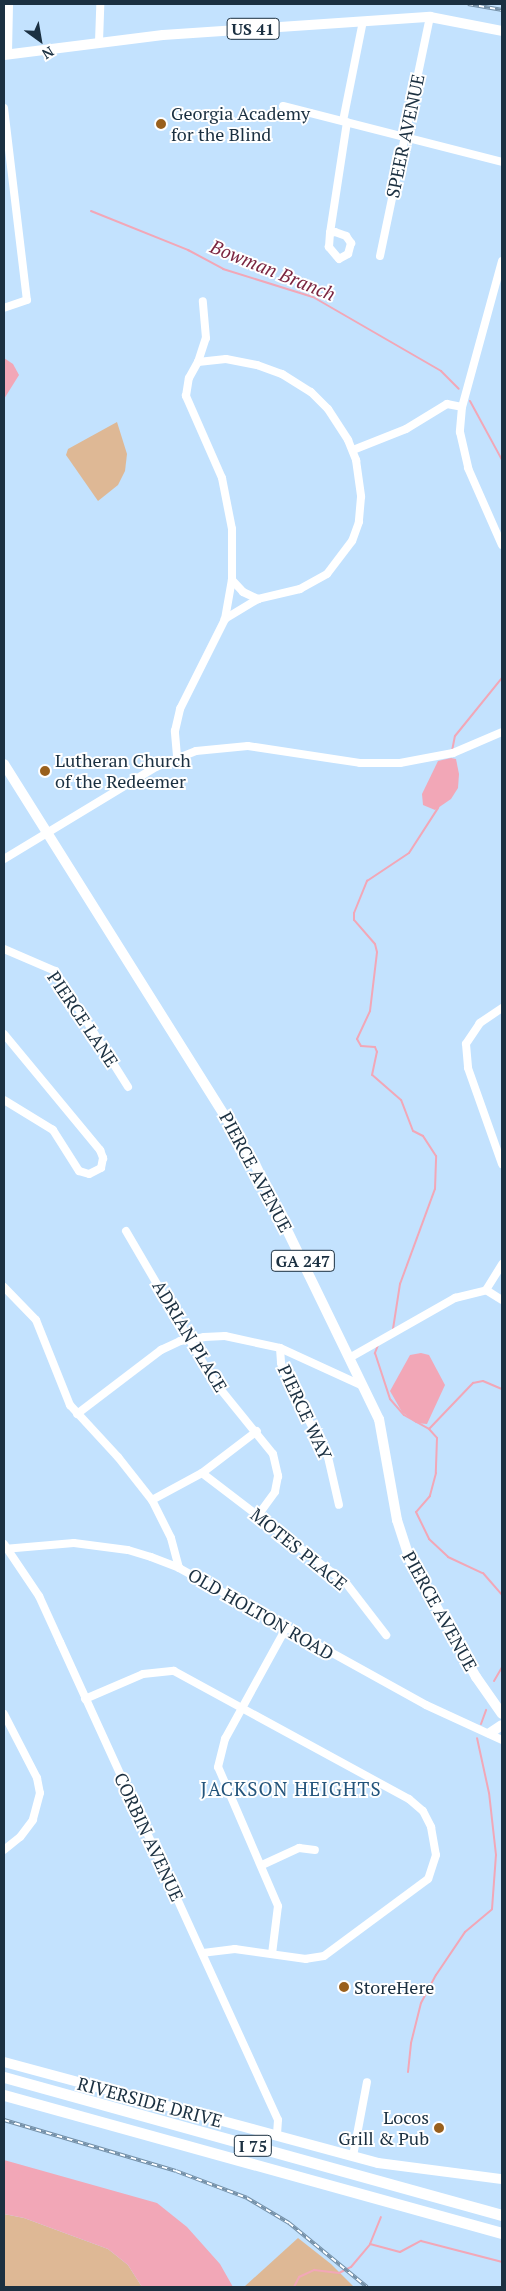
<!DOCTYPE html>
<style>
body{margin:0}
#map{position:relative;width:506px;height:2291px;overflow:hidden;background:#c3e2fe;font-family:"PT Serif",serif}
div>[style]{position:absolute}
[style*='--x']{left:calc(var(--x)*1px);top:calc(var(--y)*1px);width:calc(var(--w)*1px);rotate:calc(var(--a)*1deg)}
.green>*{inset:0;background:#deb895}
.water>*{inset:0;background:#f2a7b7}
.stream>*{height:2px;margin:-1px;padding:0 1px;transform-origin:1px;border-radius:1px;background:#f2a7b7}
.minor>*{height:8px;margin:-4px;padding:0 4px;transform-origin:4px;border-radius:4px;background:#fff}
.major>*{height:10px;margin:-5px;padding:0 5px;transform-origin:5px;border-radius:5px;background:#fff}
.highway>*{height:11px;margin:-5.5px;padding:0 5.5px;transform-origin:5.5px;border-radius:5.5px;background:#fff}
.rail>*{height:4px;margin-top:-2px;transform-origin:0;background:repeating-linear-gradient(90deg,#fff 0 5.5px,#7590a7 0 11px);box-sizing:border-box;border-block:1px solid #7590a7}
.dots>*{width:14px;height:14px;translate:-50% -50%;box-sizing:border-box;border:2px solid #fff;border-radius:50%}
span{translate:-50% -50%;white-space:nowrap;text-align:center;line-height:1.15;-webkit-text-stroke:4px #fff;paint-order:stroke}
.shield-label span{padding:1px 4px;background:#fff;border:1px solid;border-radius:4px;-webkit-text-stroke-width:0}
.shield-label{font-size:16px;color:#1b3041;font-weight:700}
.poi-label{font-size:18px;color:#1b3041}
.left{translate:0 -50%;text-align:left}
.right{translate:-100% -50%;text-align:right}
.street-label{font-size:18px;color:#1b3041}
.water-label{font-size:19px;color:#7b2540;font-style:italic}
.neighbourhood-label{font-size:19px;color:#23547b;letter-spacing:1px}
.frame{position:absolute;inset:0;border:5px solid #1b3041;pointer-events:none}
.north{position:absolute;left:15px;top:15px;width:50px;height:50px;-webkit-text-stroke:4px #fff;paint-order:stroke;rotate:148deg;font-size:14px;font-weight:700;line-height:20px;text-align:center;color:#1b3041}
.north::after{content:'';display:block;margin:auto;width:18px;height:22px;background:#1b3041;clip-path:polygon(50% 0,100% 100%,50% 72%,0 100%)}
</style>
<div id="map">
<div class="green">
<i style="clip-path:polygon(117px 422px,127px 454px,125px 471px,118px 485px,98px 501px,66px 455px,68px 449px)"></i>
<i style="clip-path:polygon(4px 2214px,24px 2218px,108px 2249px,128px 2265px,142px 2287px,4px 2287px)"></i>
<i style="clip-path:polygon(298px 2238px,331px 2264px,354px 2287px,244px 2287px)"></i>
</div>
<div class="water">
<i style="clip-path:polygon(4px 358px,13px 364px,19px 375px,4px 399px)"></i>
<i style="clip-path:polygon(451px 758px,456px 759px,459px 774px,458px 788px,451px 799px,435px 810px,423px 805px,422px 794px,438px 761px)"></i>
<i style="clip-path:polygon(421px 1353px,429px 1355px,445px 1385px,427px 1424px,416px 1423px,402px 1412px,390px 1391px,410px 1355px)"></i>
<i style="clip-path:polygon(4px 2160px,157px 2203px,187px 2227px,220px 2264px,233px 2287px,142px 2287px,128px 2265px,108px 2249px,24px 2218px,4px 2214px)"></i>
</div>
<div class="stream">
<i style="--x:91;--y:211;--w:105;--a:21.9"></i>
<i style="--x:188;--y:250;--w:40;--a:28"></i>
<i style="--x:223;--y:269;--w:94;--a:17.3"></i>
<i style="--x:313;--y:297;--w:148;--a:30"></i>
<i style="--x:441;--y:371;--w:25;--a:45"></i>
<i style="--x:470;--y:401;--w:67;--a:61.5"></i>
<i style="--x:452;--y:751;--w:15;--a:-79"></i>
<i style="--x:455;--y:736;--w:75;--a:-51"></i>
<i style="--x:393;--y:1329;--w:46;--a:-81.2"></i>
<i style="--x:400;--y:1284;--w:101;--a:-69.8"></i>
<i style="--x:435;--y:1189;--w:33;--a:-88"></i>
<i style="--x:436;--y:1156;--w:24;--a:-123"></i>
<i style="--x:423;--y:1136;--w:11;--a:-153"></i>
<i style="--x:413;--y:1131;--w:33;--a:-111"></i>
<i style="--x:401;--y:1100;--w:38;--a:-139"></i>
<i style="--x:372;--y:1075;--w:24;--a:-78"></i>
<i style="--x:377;--y:1052;--w:5;--a:-112"></i>
<i style="--x:375;--y:1047;--w:14;--a:-176"></i>
<i style="--x:361;--y:1046;--w:8;--a:-120"></i>
<i style="--x:357;--y:1039;--w:31;--a:-65"></i>
<i style="--x:370;--y:1011;--w:59;--a:-83.2"></i>
<i style="--x:377;--y:952;--w:8;--a:-104"></i>
<i style="--x:375;--y:944;--w:32;--a:-131"></i>
<i style="--x:354;--y:920;--w:7;--a:-90"></i>
<i style="--x:354;--y:913;--w:35;--a:-68"></i>
<i style="--x:367;--y:881;--w:50;--a:-33.7"></i>
<i style="--x:409;--y:853;--w:54;--a:-57.2"></i>
<i style="--x:378;--y:1345;--w:9;--a:111"></i>
<i style="--x:375;--y:1353;--w:48;--a:71.9"></i>
<i style="--x:390;--y:1399;--w:21;--a:49"></i>
<i style="--x:404;--y:1415;--w:29;--a:29"></i>
<i style="--x:429;--y:1429;--w:12;--a:48"></i>
<i style="--x:437;--y:1438;--w:35;--a:92"></i>
<i style="--x:436;--y:1473;--w:24;--a:105"></i>
<i style="--x:430;--y:1496;--w:21;--a:131"></i>
<i style="--x:416;--y:1512;--w:30;--a:64"></i>
<i style="--x:429;--y:1539;--w:26;--a:43"></i>
<i style="--x:448;--y:1557;--w:38;--a:25"></i>
<i style="--x:483;--y:1573;--w:29;--a:49"></i>
<i style="--x:429;--y:1429;--w:64;--a:-46.3"></i>
<i style="--x:473;--y:1383;--w:10;--a:-11"></i>
<i style="--x:483;--y:1381;--w:21;--a:23"></i>
<i style="--x:494;--y:1681;--w:16;--a:-60"></i>
<i style="--x:481;--y:1724;--w:15;--a:-70"></i>
<i style="--x:408;--y:2072;--w:29;--a:-84"></i>
<i style="--x:411;--y:2043;--w:41;--a:-76"></i>
<i style="--x:421;--y:2003;--w:32;--a:-62"></i>
<i style="--x:436;--y:1975;--w:52;--a:-56"></i>
<i style="--x:465;--y:1932;--w:35;--a:-40"></i>
<i style="--x:492;--y:1909;--w:54;--a:-85.8"></i>
<i style="--x:496;--y:1855;--w:62;--a:-96.4"></i>
<i style="--x:489;--y:1793;--w:56;--a:-102.3"></i>
<i style="--x:370;--y:2244;--w:31;--a:15"></i>
<i style="--x:400;--y:2252;--w:24;--a:-28"></i>
<i style="--x:421;--y:2241;--w:84;--a:14.5"></i>
<i style="--x:294;--y:2287;--w:11;--a:-63"></i>
<i style="--x:299;--y:2277;--w:17;--a:-25"></i>
<i style="--x:314;--y:2270;--w:25;--a:7"></i>
<i style="--x:339;--y:2273;--w:13;--a:-27"></i>
<i style="--x:351;--y:2267;--w:30;--a:-50"></i>
<i style="--x:370;--y:2244;--w:29;--a:-68"></i>
</div>
<div class="minor">
<i style="--x:99;--y:42;--w:38;--a:-88"></i>
<i style="--x:8;--y:53;--w:49;--a:-88.8"></i>
<i style="--x:283;--y:106;--w:226;--a:14.3"></i>
<i style="--x:4;--y:108;--w:193;--a:83.2"></i>
<i style="--x:27;--y:300;--w:24;--a:161"></i>
<i style="--x:343;--y:121;--w:102;--a:-78.7"></i>
<i style="--x:335;--y:232;--w:12;--a:20"></i>
<i style="--x:346;--y:236;--w:9;--a:54"></i>
<i style="--x:351;--y:243;--w:11;--a:105"></i>
<i style="--x:348;--y:254;--w:10;--a:151"></i>
<i style="--x:339;--y:259;--w:16;--a:-130"></i>
<i style="--x:329;--y:247;--w:14;--a:-86"></i>
<i style="--x:330;--y:233;--w:5;--a:-11"></i>
<i style="--x:330;--y:233;--w:112;--a:-81.3"></i>
<i style="--x:380;--y:256;--w:244;--a:-78.2"></i>
<i style="--x:502;--y:261;--w:151;--a:105.3"></i>
<i style="--x:462;--y:407;--w:25;--a:95"></i>
<i style="--x:460;--y:432;--w:37;--a:77"></i>
<i style="--x:468;--y:468;--w:84;--a:66.2"></i>
<i style="--x:198;--y:362;--w:28;--a:-6"></i>
<i style="--x:226;--y:359;--w:32;--a:11"></i>
<i style="--x:257;--y:365;--w:27;--a:20"></i>
<i style="--x:282;--y:374;--w:34;--a:32"></i>
<i style="--x:311;--y:392;--w:24;--a:45"></i>
<i style="--x:328;--y:409;--w:37;--a:57"></i>
<i style="--x:348;--y:440;--w:22;--a:68"></i>
<i style="--x:356;--y:460;--w:37;--a:82"></i>
<i style="--x:361;--y:497;--w:25;--a:95"></i>
<i style="--x:359;--y:522;--w:20;--a:110"></i>
<i style="--x:352;--y:541;--w:41;--a:127.1"></i>
<i style="--x:327;--y:574;--w:31;--a:151"></i>
<i style="--x:300;--y:589;--w:43;--a:166.6"></i>
<i style="--x:258;--y:599;--w:39;--a:149"></i>
<i style="--x:353;--y:450;--w:57;--a:-21.6"></i>
<i style="--x:406;--y:429;--w:48;--a:-31.4"></i>
<i style="--x:447;--y:404;--w:15;--a:11"></i>
<i style="--x:232;--y:580;--w:16;--a:47"></i>
<i style="--x:243;--y:592;--w:17;--a:25"></i>
<i style="--x:177;--y:756;--w:25;--a:-95"></i>
<i style="--x:175;--y:731;--w:23;--a:-77"></i>
<i style="--x:180;--y:709;--w:101;--a:-63.4"></i>
<i style="--x:225;--y:619;--w:40;--a:-80"></i>
<i style="--x:232;--y:580;--w:51;--a:-90"></i>
<i style="--x:232;--y:529;--w:52;--a:-101.1"></i>
<i style="--x:222;--y:478;--w:90;--a:-113.7"></i>
<i style="--x:186;--y:396;--w:18;--a:-81"></i>
<i style="--x:189;--y:378;--w:18;--a:-61"></i>
<i style="--x:198;--y:362;--w:25;--a:-72"></i>
<i style="--x:206;--y:338;--w:37;--a:-95"></i>
<i style="--x:4;--y:859;--w:178;--a:-31.2"></i>
<i style="--x:156;--y:767;--w:43;--a:-21.8"></i>
<i style="--x:196;--y:751;--w:52;--a:-5.5"></i>
<i style="--x:248;--y:746;--w:113;--a:8.6"></i>
<i style="--x:360;--y:763;--w:40;--a:0"></i>
<i style="--x:400;--y:763;--w:54;--a:-10.7"></i>
<i style="--x:453;--y:753;--w:53;--a:-23.2"></i>
<i style="--x:4;--y:949;--w:56;--a:23.3"></i>
<i style="--x:55;--y:971;--w:137;--a:57.8"></i>
<i style="--x:502;--y:1008;--w:27;--a:146"></i>
<i style="--x:480;--y:1023;--w:25;--a:124"></i>
<i style="--x:466;--y:1044;--w:24;--a:85"></i>
<i style="--x:468;--y:1068;--w:102;--a:70.5"></i>
<i style="--x:4;--y:1034;--w:151;--a:50.4"></i>
<i style="--x:100;--y:1150;--w:9;--a:69"></i>
<i style="--x:103;--y:1158;--w:10;--a:101"></i>
<i style="--x:101;--y:1168;--w:13;--a:153"></i>
<i style="--x:89;--y:1174;--w:10;--a:-163"></i>
<i style="--x:79;--y:1171;--w:49;--a:-122.4"></i>
<i style="--x:53;--y:1130;--w:57;--a:-148.5"></i>
<i style="--x:126;--y:1231;--w:173;--a:59.7"></i>
<i style="--x:213;--y:1380;--w:95;--a:51"></i>
<i style="--x:273;--y:1454;--w:23;--a:77"></i>
<i style="--x:278;--y:1476;--w:16;--a:101"></i>
<i style="--x:275;--y:1492;--w:29;--a:126"></i>
<i style="--x:4;--y:1287;--w:46;--a:45.9"></i>
<i style="--x:36;--y:1320;--w:92;--a:68.2"></i>
<i style="--x:70;--y:1405;--w:71;--a:47.3"></i>
<i style="--x:118;--y:1457;--w:55;--a:51.7"></i>
<i style="--x:152;--y:1500;--w:42;--a:63.4"></i>
<i style="--x:171;--y:1538;--w:31;--a:75"></i>
<i style="--x:486;--y:1290;--w:19;--a:32"></i>
<i style="--x:280;--y:1348;--w:15;--a:86"></i>
<i style="--x:281;--y:1363;--w:19;--a:69"></i>
<i style="--x:288;--y:1381;--w:86;--a:62.2"></i>
<i style="--x:328;--y:1457;--w:49;--a:77.1"></i>
<i style="--x:351;--y:1357;--w:120;--a:-29.6"></i>
<i style="--x:455;--y:1298;--w:32;--a:-14"></i>
<i style="--x:486;--y:1290;--w:31;--a:-58"></i>
<i style="--x:77;--y:1414;--w:106;--a:-37.3"></i>
<i style="--x:161;--y:1350;--w:21;--a:-25"></i>
<i style="--x:180;--y:1341;--w:24;--a:-9"></i>
<i style="--x:204;--y:1337;--w:21;--a:-3"></i>
<i style="--x:225;--y:1336;--w:56;--a:12.3"></i>
<i style="--x:280;--y:1348;--w:91;--a:24.6"></i>
<i style="--x:202;--y:1473;--w:181;--a:37.4"></i>
<i style="--x:346;--y:1583;--w:66;--a:52.4"></i>
<i style="--x:152;--y:1500;--w:57;--a:-28.4"></i>
<i style="--x:202;--y:1473;--w:69;--a:-37.4"></i>
<i style="--x:4;--y:1544;--w:63;--a:56.1"></i>
<i style="--x:39;--y:1596;--w:51;--a:65.5"></i>
<i style="--x:60;--y:1642;--w:525;--a:65.48"></i>
<i style="--x:278;--y:2120;--w:16;--a:94"></i>
<i style="--x:4;--y:1549;--w:70;--a:-4.9"></i>
<i style="--x:74;--y:1543;--w:54;--a:7.4"></i>
<i style="--x:128;--y:1550;--w:24;--a:17"></i>
<i style="--x:151;--y:1557;--w:30;--a:21"></i>
<i style="--x:179;--y:1568;--w:282;--a:29"></i>
<i style="--x:426;--y:1705;--w:84;--a:24.7"></i>
<i style="--x:85;--y:1699;--w:63;--a:-23.3"></i>
<i style="--x:143;--y:1674;--w:31;--a:-6"></i>
<i style="--x:174;--y:1671;--w:268;--a:28.6"></i>
<i style="--x:409;--y:1799;--w:18;--a:41"></i>
<i style="--x:423;--y:1811;--w:18;--a:63"></i>
<i style="--x:431;--y:1827;--w:28;--a:80"></i>
<i style="--x:436;--y:1855;--w:25;--a:108"></i>
<i style="--x:428;--y:1879;--w:129;--a:143.5"></i>
<i style="--x:324;--y:1956;--w:18;--a:171"></i>
<i style="--x:306;--y:1959;--w:72;--a:-172"></i>
<i style="--x:235;--y:1949;--w:32;--a:173"></i>
<i style="--x:4;--y:1714;--w:72;--a:62.7"></i>
<i style="--x:37;--y:1778;--w:15;--a:79"></i>
<i style="--x:40;--y:1793;--w:28;--a:105"></i>
<i style="--x:33;--y:1820;--w:21;--a:127"></i>
<i style="--x:20;--y:1837;--w:21;--a:141"></i>
<i style="--x:262;--y:1865;--w:41;--a:-24.7"></i>
<i style="--x:299;--y:1848;--w:16;--a:7"></i>
<i style="--x:272;--y:1954;--w:48;--a:-82.9"></i>
<i style="--x:278;--y:1906;--w:151;--a:-113.3"></i>
<i style="--x:218;--y:1767;--w:29;--a:-76"></i>
<i style="--x:225;--y:1739;--w:124;--a:-61.2"></i>
<i style="--x:353;--y:2156;--w:75;--a:-79.3"></i>
</div>
<div class="major">
<i style="--x:4;--y:55;--w:160;--a:-7.2"></i>
<i style="--x:163;--y:35;--w:268;--a:-3.9"></i>
<i style="--x:430;--y:17;--w:73;--a:11"></i>
<i style="--x:4;--y:764;--w:470;--a:57.9"></i>
<i style="--x:254;--y:1162;--w:286;--a:64.1"></i>
<i style="--x:379;--y:1419;--w:103;--a:79.9"></i>
<i style="--x:397;--y:1520;--w:40;--a:72"></i>
<i style="--x:409;--y:1558;--w:137;--a:60.6"></i>
<i style="--x:476;--y:1677;--w:45;--a:54.9"></i>
<i style="--x:490;--y:1733;--w:14;--a:-34"></i>
<i style="--x:4;--y:2062;--w:387;--a:15.1"></i>
<i style="--x:378;--y:2163;--w:125;--a:7.4"></i>
</div>
<div class="highway">
<i style="--x:4;--y:2077;--w:517;--a:15.49"></i>
<i style="--x:4;--y:2095;--w:517;--a:15.49"></i>
</div>
<div class="rail">
<i style="--x:468;--y:4;--w:35;--a:10"></i>
<i style="--x:4;--y:2120;--w:179;--a:16.5"></i>
<i style="--x:176;--y:2171;--w:76;--a:20.8"></i>
<i style="--x:247;--y:2198;--w:49;--a:30.8"></i>
<i style="--x:289;--y:2223;--w:101;--a:39.4"></i>
</div>
<div class="dots">
<i style="left:161px;top:124px;background:#99601d"></i>
<i style="left:45px;top:771px;background:#99601d"></i>
<i style="left:344px;top:1987px;background:#99601d"></i>
<i style="left:439px;top:2128px;background:#99601d"></i>
</div>
<div class="shield-label">
<span style="left:253px;top:29px">US 41</span>
<span style="left:303px;top:1261px">GA 247</span>
<span style="left:253px;top:2146px">I 75</span>
</div>
<div class="poi-label">
<span class="left" style="left:171px;top:124px">Georgia Academy<br>for the Blind</span>
<span class="left" style="left:55px;top:771px">Lutheran Church<br>of the Redeemer</span>
<span class="left" style="left:354px;top:1987px">StoreHere</span>
<span class="right" style="left:429px;top:2128px">Locos<br>Grill &amp; Pub</span>
</div>
<div class="street-label">
<span style="left:405px;top:136px;rotate:-78deg">SPEER AVENUE</span>
<span style="left:83px;top:1019px;rotate:56deg">PIERCE LANE</span>
<span style="left:256px;top:1172px;rotate:62deg">PIERCE AVENUE</span>
<span style="left:190px;top:1336px;rotate:59deg">ADRIAN PLACE</span>
<span style="left:305px;top:1412px;rotate:65deg">PIERCE WAY</span>
<span style="left:299px;top:1549px;rotate:39deg">MOTES PLACE</span>
<span style="left:440px;top:1611px;rotate:61deg">PIERCE AVENUE</span>
<span style="left:261px;top:1614px;rotate:30deg">OLD HOLTON ROAD</span>
<span style="left:149px;top:1837px;rotate:65deg">CORBIN AVENUE</span>
<span style="left:150px;top:2102px;rotate:15deg">RIVERSIDE DRIVE</span>
</div>
<div class="water-label">
<span style="left:273px;top:270px;rotate:22deg">Bowman Branch</span>
</div>
<div class="neighbourhood-label">
<span style="left:291px;top:1789px">JACKSON HEIGHTS</span>
</div>
<div class="frame"></div>
<div class="north">N</div>
</div>
